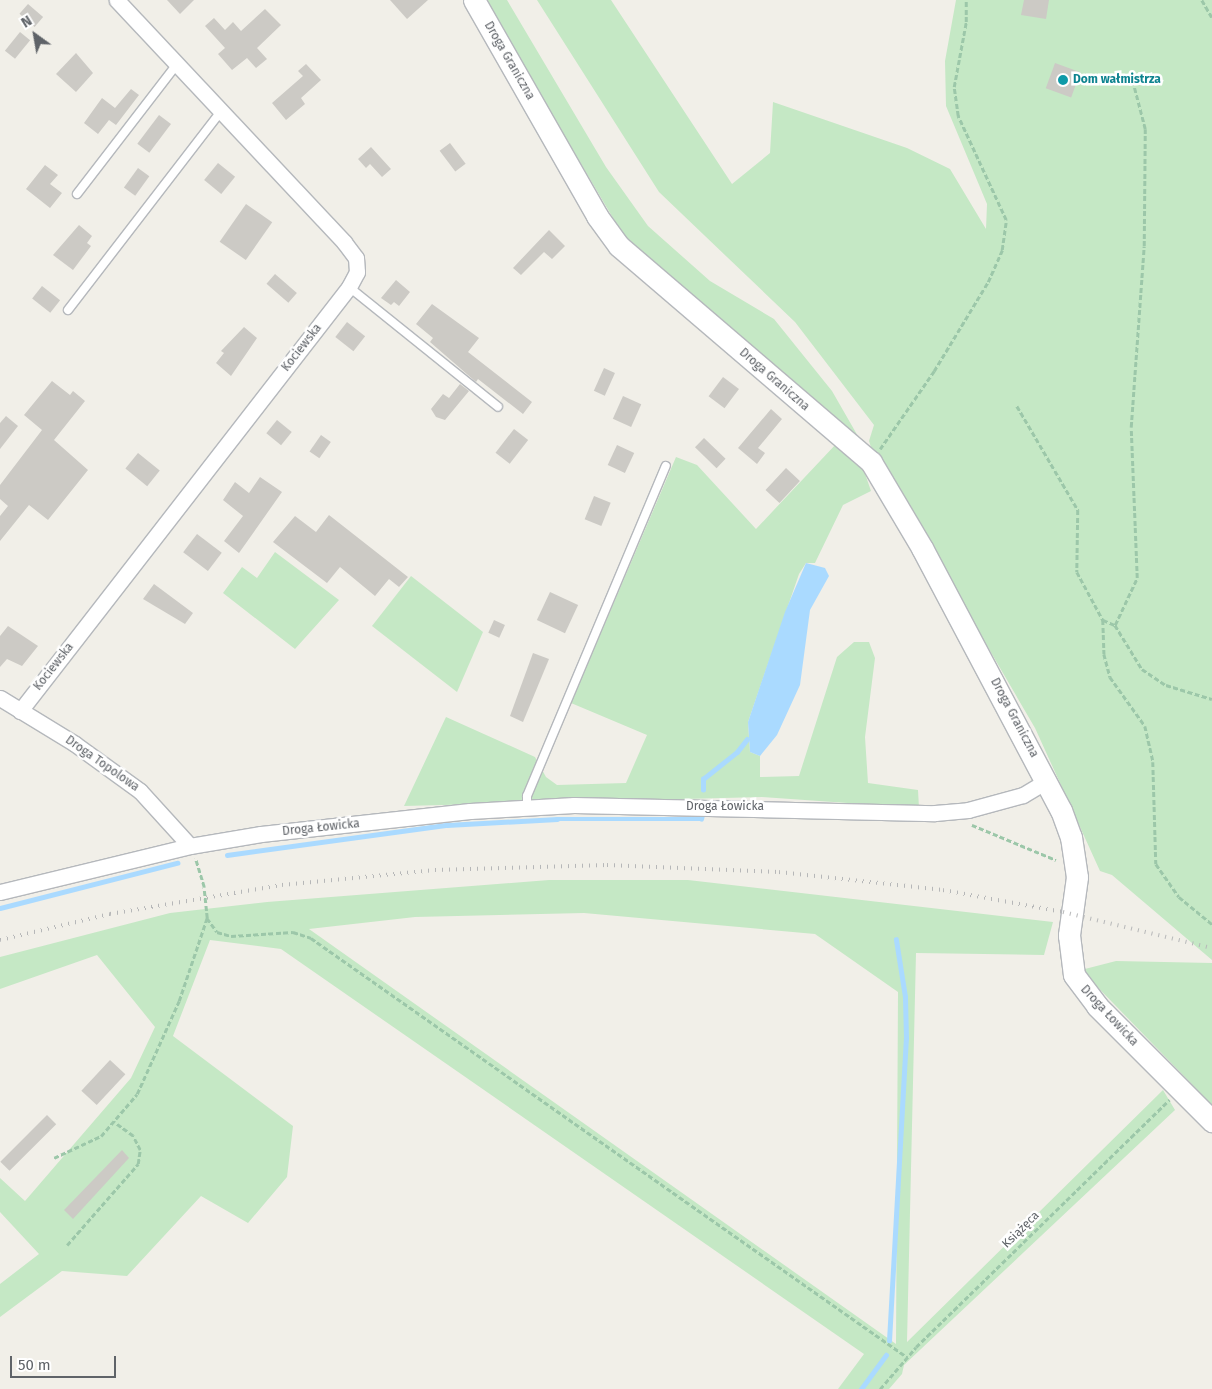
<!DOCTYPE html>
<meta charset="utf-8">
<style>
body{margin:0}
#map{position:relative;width:1212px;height:1389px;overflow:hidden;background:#f1efe8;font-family:"Fira Sans",sans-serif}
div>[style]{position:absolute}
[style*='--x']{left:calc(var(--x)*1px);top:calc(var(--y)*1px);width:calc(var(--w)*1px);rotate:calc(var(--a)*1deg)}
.green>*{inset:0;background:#c5e8c5}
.water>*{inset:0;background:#aadaff}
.stream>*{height:4.5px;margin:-2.25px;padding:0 2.25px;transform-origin:2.25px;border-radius:2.25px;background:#aadaff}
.building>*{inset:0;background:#cccac5;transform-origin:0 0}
.path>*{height:2.5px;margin-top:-1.25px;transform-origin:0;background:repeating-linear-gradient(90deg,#9cc7a9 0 5px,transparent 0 7.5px)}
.roads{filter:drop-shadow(1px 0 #b5b8bc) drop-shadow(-1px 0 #b5b8bc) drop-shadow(0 1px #b5b8bc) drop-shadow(0 -1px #b5b8bc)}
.lane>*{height:8px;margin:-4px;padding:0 4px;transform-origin:4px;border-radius:4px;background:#fff}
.street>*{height:15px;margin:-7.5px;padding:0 7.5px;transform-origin:7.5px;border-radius:7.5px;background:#fff}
.secondary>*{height:21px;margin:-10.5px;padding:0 10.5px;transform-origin:10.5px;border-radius:10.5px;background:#fff}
.rail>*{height:4px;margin-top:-2px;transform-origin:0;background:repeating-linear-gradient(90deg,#b6b7b8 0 1px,transparent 0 7px)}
.dots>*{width:14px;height:14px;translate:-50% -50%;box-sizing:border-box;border:2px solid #fff;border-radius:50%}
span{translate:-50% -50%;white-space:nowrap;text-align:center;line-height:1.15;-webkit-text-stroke:5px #fff;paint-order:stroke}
.street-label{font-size:12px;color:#5f6368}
.culture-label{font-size:12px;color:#0d838f;font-weight:700}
.left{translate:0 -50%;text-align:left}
.north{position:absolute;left:10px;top:10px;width:50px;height:50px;-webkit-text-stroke:4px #fff;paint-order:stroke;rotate:328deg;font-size:14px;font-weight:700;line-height:20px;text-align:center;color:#5f6368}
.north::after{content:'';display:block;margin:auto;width:18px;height:22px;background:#5f6368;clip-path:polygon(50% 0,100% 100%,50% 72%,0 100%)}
.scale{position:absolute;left:10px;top:1356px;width:106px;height:22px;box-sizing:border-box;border:2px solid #5f6368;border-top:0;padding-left:6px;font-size:15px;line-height:18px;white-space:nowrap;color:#5f6368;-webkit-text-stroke:4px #fff;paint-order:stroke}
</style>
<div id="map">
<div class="green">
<i style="clip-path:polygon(484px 0,507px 0,606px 167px,648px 226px,710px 281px,774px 319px,832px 391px,859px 438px,626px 240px)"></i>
<i style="clip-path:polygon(537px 0,611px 0,732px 184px,770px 153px,773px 102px,907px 148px,950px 169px,986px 229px,987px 204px,946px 106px,945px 61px,956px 0,1212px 0,1212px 960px,1112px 875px,1100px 871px,1035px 728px,972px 620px,882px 482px,869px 441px,874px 425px,795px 322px,659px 192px)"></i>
<i style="clip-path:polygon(837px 443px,862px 465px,871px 491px,843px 505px,815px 563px,806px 563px,799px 574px,748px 722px,750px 752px,760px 756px,760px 777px,799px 776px,837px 657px,854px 642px,869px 642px,875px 658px,865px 737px,868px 783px,918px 790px,919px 808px,762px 797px,404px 806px,446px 717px,535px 757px,546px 777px,557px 785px,626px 783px,647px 735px,571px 703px,676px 457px,697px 465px,756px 529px)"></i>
<i style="clip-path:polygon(275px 552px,339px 600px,295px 649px,223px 593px,242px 567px,257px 578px)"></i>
<i style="clip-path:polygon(411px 576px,483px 632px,457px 692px,372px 626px)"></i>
<i style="clip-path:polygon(evenodd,549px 880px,688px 880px,1053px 922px,1044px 955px,916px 953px,907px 1342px,1163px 1090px,1175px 1110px,904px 1365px,902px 1374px,889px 1389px,838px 1389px,864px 1354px,281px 949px,210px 940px,173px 1036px,293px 1126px,287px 1177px,248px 1223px,201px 1196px,127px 1276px,62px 1271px,0 1317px,0 1284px,39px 1254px,0 1212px,0 1178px,25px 1201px,131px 1078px,155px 1027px,97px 955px,0 989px,0 957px,170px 913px,267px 902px,549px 880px,584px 913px,815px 934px,898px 992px,896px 1344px,309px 929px,415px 917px,584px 913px)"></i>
<i style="clip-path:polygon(1116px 961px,1212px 963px,1212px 1105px,1081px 970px)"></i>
</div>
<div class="water">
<i style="clip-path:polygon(806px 563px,825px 568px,829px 576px,810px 610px,800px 685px,777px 735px,760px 756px,750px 752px,748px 722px,785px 612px)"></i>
</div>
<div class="stream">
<i style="--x:703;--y:790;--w:11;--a:-90"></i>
<i style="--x:703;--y:779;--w:43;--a:-38.5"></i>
<i style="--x:737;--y:752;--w:16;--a:-52"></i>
<i style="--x:227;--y:855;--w:222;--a:-7.8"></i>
<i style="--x:447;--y:825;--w:110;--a:-3.1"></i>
<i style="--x:557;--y:819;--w:144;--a:0"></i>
<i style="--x:701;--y:819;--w:8;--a:-76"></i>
<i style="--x:0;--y:908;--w:183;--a:-14.3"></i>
<i style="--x:889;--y:1341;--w:302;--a:-86.8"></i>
<i style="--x:906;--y:1039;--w:42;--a:-91.4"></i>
<i style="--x:905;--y:997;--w:58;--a:-99"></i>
<i style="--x:861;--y:1389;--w:42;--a:-53.7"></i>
</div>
<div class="building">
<i style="clip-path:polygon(167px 0,194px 0,180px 14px)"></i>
<i style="clip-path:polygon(390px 0,428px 0,407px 19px)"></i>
<i style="clip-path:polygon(1024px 0,1049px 0,1046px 19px,1021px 15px)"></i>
<i style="left:28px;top:4px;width:20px;height:13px;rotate:41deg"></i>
<i style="clip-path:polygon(265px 9px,281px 25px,257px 48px,267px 59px,256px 68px,247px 58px,232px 70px,218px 54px,225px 48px,205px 26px,214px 18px,225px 30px,233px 22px,241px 31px)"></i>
<i style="left:20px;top:32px;width:13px;height:24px;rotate:39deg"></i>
<i style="clip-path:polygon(76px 53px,93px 73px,76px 92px,56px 74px)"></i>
<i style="left:1055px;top:63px;width:27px;height:27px;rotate:20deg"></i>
<i style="clip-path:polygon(306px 64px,321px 80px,301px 98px,305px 104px,286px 120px,272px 103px,303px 76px,298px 71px)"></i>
<i style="clip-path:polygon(131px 89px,139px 95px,116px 125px,109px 120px,98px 134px,84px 123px,102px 98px,115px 108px)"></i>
<i style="left:159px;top:115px;width:15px;height:36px;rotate:37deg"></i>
<i style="left:450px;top:143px;width:26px;height:13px;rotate:53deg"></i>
<i style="clip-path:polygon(371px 147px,391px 169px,382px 177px,370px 164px,366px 168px,358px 159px)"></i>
<i style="left:218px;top:163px;width:22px;height:22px;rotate:39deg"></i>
<i style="clip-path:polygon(45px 165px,58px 175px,50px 184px,62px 193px,50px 208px,26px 189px)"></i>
<i style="left:138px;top:168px;width:14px;height:24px;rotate:36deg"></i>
<i style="left:246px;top:204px;width:32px;height:46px;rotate:35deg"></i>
<i style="clip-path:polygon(79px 225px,92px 236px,87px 243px,91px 246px,73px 270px,53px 255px)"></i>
<i style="clip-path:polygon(549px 230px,565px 246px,552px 259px,544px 252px,521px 275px,513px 268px)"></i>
<i style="left:275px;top:274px;width:29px;height:13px;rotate:41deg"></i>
<i style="clip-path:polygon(396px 280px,410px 292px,399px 306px,394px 302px,391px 305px,381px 298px)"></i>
<i style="left:42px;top:286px;width:23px;height:16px;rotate:38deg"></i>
<i style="clip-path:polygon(432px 304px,479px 338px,468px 352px,532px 402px,523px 414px,478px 379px,476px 382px,430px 342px,433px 338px,416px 324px)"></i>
<i style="left:347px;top:322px;width:23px;height:19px;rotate:38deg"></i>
<i style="clip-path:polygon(244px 327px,257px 338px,231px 376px,216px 363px,224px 353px,221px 351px)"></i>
<i style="left:604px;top:368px;width:12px;height:25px;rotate:24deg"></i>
<i style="left:723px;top:377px;width:20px;height:24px;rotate:37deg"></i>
<i style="clip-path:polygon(52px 381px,70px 395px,73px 391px,85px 401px,54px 440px,88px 470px,48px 520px,29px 505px,0 541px,0 516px,8px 506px,0 499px,0 485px,42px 430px,24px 415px)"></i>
<i style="clip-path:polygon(460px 384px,469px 391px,445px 420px,436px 417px,431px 409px,443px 394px,449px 398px)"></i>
<i style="left:623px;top:396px;width:20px;height:25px;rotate:24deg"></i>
<i style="clip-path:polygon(771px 409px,782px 419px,758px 448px,765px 453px,757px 464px,738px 448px)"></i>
<i style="clip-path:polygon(6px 416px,18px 426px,0 449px,0 423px)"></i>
<i style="left:277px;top:420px;width:19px;height:17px;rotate:39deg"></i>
<i style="left:514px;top:429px;width:18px;height:30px;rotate:38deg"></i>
<i style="left:321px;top:435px;width:12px;height:20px;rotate:35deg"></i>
<i style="left:704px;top:438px;width:30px;height:13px;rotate:44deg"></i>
<i style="left:617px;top:445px;width:19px;height:22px;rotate:25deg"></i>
<i style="left:138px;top:453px;width:28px;height:20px;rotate:39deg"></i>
<i style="left:786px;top:468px;width:19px;height:30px;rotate:43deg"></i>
<i style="clip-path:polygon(260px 477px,282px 492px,239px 553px,224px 541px,243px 516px,223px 500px,235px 482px,249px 493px)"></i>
<i style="left:594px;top:496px;width:18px;height:25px;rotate:22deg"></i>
<i style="clip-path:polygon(329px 515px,408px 577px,399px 587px,389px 579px,375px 596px,340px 567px,327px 583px,273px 542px,295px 516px,316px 532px)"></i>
<i style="left:197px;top:534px;width:31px;height:23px;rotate:37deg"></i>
<i style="clip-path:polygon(154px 584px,193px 613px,185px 624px,143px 599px)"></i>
<i style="left:550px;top:592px;width:31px;height:31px;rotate:25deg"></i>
<i style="left:494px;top:620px;width:12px;height:14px;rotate:24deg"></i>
<i style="clip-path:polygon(8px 626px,38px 646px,22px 666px,7px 659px,0 667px,0 636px)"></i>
<i style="clip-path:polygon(533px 653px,549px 659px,523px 722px,510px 716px)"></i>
<i style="left:110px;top:1060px;width:21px;height:42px;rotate:43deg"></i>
<i style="left:47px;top:1115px;width:13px;height:66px;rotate:45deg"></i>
<i style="clip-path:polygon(122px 1150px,129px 1158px,73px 1219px,64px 1210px)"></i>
</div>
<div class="path">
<i style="--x:1202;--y:0;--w:20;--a:60"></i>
<i style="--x:1017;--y:406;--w:121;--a:59.6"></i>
<i style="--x:1078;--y:510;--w:62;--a:90.9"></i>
<i style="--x:1077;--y:572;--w:55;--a:61.6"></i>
<i style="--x:1103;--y:620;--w:34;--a:88"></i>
<i style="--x:1104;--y:654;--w:24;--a:75"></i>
<i style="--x:1110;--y:677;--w:60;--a:54.5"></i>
<i style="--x:1145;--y:726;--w:37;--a:77"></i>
<i style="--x:1153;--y:762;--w:102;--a:88.3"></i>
<i style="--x:1156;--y:864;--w:40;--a:55.1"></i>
<i style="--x:1179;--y:897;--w:43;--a:39.3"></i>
<i style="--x:880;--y:449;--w:95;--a:-55.3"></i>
<i style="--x:934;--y:371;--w:104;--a:-58.8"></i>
<i style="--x:988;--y:282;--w:35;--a:-66"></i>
<i style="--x:1002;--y:250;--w:30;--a:-82"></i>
<i style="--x:1006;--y:220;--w:115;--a:-114.8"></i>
<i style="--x:958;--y:116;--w:29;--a:-98"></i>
<i style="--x:954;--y:87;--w:66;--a:-79.5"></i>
<i style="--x:966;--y:22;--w:22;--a:-90"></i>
<i style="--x:1103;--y:620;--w:13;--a:23"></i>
<i style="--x:1115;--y:625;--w:52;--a:58.5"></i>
<i style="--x:1142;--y:669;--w:29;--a:34"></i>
<i style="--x:1166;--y:685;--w:48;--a:16.9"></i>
<i style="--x:1115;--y:625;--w:52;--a:-64.9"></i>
<i style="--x:1137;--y:578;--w:151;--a:-92.3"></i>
<i style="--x:1131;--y:427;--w:181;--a:-85.9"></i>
<i style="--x:1144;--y:246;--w:117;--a:-89.5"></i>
<i style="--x:1145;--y:129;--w:52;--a:-104.6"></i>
<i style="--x:972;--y:825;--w:91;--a:22.6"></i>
<i style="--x:207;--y:918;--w:17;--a:54"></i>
<i style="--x:217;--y:932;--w:15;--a:16"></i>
<i style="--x:231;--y:936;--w:62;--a:-3.7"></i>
<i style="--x:293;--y:932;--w:19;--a:18"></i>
<i style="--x:311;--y:938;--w:729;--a:35.11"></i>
<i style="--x:54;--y:1158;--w:52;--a:-25.1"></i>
<i style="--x:101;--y:1136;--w:55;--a:-49.4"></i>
<i style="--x:137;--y:1094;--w:102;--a:-65.7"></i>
<i style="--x:179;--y:1001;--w:88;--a:-71.4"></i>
<i style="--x:207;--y:918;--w:31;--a:-96"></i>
<i style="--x:204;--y:887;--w:30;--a:-107"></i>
<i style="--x:67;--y:1245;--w:108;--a:-48.8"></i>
<i style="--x:138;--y:1164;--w:14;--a:-82"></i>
<i style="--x:140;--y:1150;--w:16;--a:-117"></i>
<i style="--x:133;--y:1136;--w:24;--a:-144"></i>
<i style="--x:880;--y:1389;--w:55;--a:-49.4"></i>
<i style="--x:916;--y:1347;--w:354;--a:-44.3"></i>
</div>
<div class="roads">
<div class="lane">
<i style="--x:77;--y:194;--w:164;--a:-52.4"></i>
<i style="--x:349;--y:287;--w:191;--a:38.8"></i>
<i style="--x:68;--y:310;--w:251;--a:-52.4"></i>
<i style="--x:527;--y:808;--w:12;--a:-90"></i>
<i style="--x:527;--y:796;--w:358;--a:-67.2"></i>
</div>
<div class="street">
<i style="--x:0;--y:698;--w:88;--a:31.5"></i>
<i style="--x:75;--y:744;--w:80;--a:35.9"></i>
<i style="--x:140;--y:791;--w:74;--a:47.7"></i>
<i style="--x:20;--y:711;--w:537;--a:-52.19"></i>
<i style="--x:349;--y:287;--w:17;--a:-62"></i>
<i style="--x:357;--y:272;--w:14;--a:-94"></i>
<i style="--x:356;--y:258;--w:20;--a:-127"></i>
<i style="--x:344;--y:242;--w:332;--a:-133.2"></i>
<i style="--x:0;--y:892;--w:195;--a:-13.6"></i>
<i style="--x:190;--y:846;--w:72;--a:-9.6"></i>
<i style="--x:261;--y:834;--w:210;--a:-6.3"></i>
<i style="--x:470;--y:811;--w:104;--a:-3.3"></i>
<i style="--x:574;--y:805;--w:361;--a:1.3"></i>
<i style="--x:935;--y:813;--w:33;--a:-5"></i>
<i style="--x:968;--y:810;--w:57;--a:-15.3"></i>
<i style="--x:1023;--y:795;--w:29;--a:-31"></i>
</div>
<div class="secondary">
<i style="--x:474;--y:0;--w:249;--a:60.3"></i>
<i style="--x:597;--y:216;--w:37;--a:54"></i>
<i style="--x:619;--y:246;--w:332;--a:40.6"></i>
<i style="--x:871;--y:462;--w:100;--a:59.3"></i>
<i style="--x:922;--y:548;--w:297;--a:62.1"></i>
<i style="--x:1061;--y:810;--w:29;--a:70"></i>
<i style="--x:1071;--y:837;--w:40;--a:81.5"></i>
<i style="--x:1077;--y:877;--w:59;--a:97.9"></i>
<i style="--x:1069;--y:935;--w:40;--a:82.9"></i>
<i style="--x:1074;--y:975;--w:39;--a:53"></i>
<i style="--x:1097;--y:1006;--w:163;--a:45"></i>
</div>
</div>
<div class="rail">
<i style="--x:0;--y:940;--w:113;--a:-13.3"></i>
<i style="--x:110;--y:914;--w:174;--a:-9.6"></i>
<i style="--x:282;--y:885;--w:154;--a:-5.6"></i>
<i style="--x:435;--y:870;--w:172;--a:-1.7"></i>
<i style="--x:607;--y:865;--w:172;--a:2.3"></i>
<i style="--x:779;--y:872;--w:165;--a:6.3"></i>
<i style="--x:943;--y:890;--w:122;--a:10.4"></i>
<i style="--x:1063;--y:912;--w:153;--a:13.6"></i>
</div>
<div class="dots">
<i style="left:1063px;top:80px;background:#0f9aa8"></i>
</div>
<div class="street-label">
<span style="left:509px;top:61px;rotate:60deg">Droga Graniczna</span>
<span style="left:302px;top:348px;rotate:-52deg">Kociewska</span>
<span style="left:774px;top:380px;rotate:41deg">Droga Graniczna</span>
<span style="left:54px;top:667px;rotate:-52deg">Kociewska</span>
<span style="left:1014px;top:718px;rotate:62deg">Droga Graniczna</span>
<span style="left:102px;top:764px;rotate:35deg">Droga Topolowa</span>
<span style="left:725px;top:807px">Droga Łowicka</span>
<span style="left:321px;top:828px;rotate:-6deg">Droga Łowicka</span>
<span style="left:1109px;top:1016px;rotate:47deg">Droga Łowicka</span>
<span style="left:1021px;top:1230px;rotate:-45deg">Książęca</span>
</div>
<div class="culture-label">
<span class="left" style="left:1073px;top:80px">Dom wałmistrza</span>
</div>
<div class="north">N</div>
<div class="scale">50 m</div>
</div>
